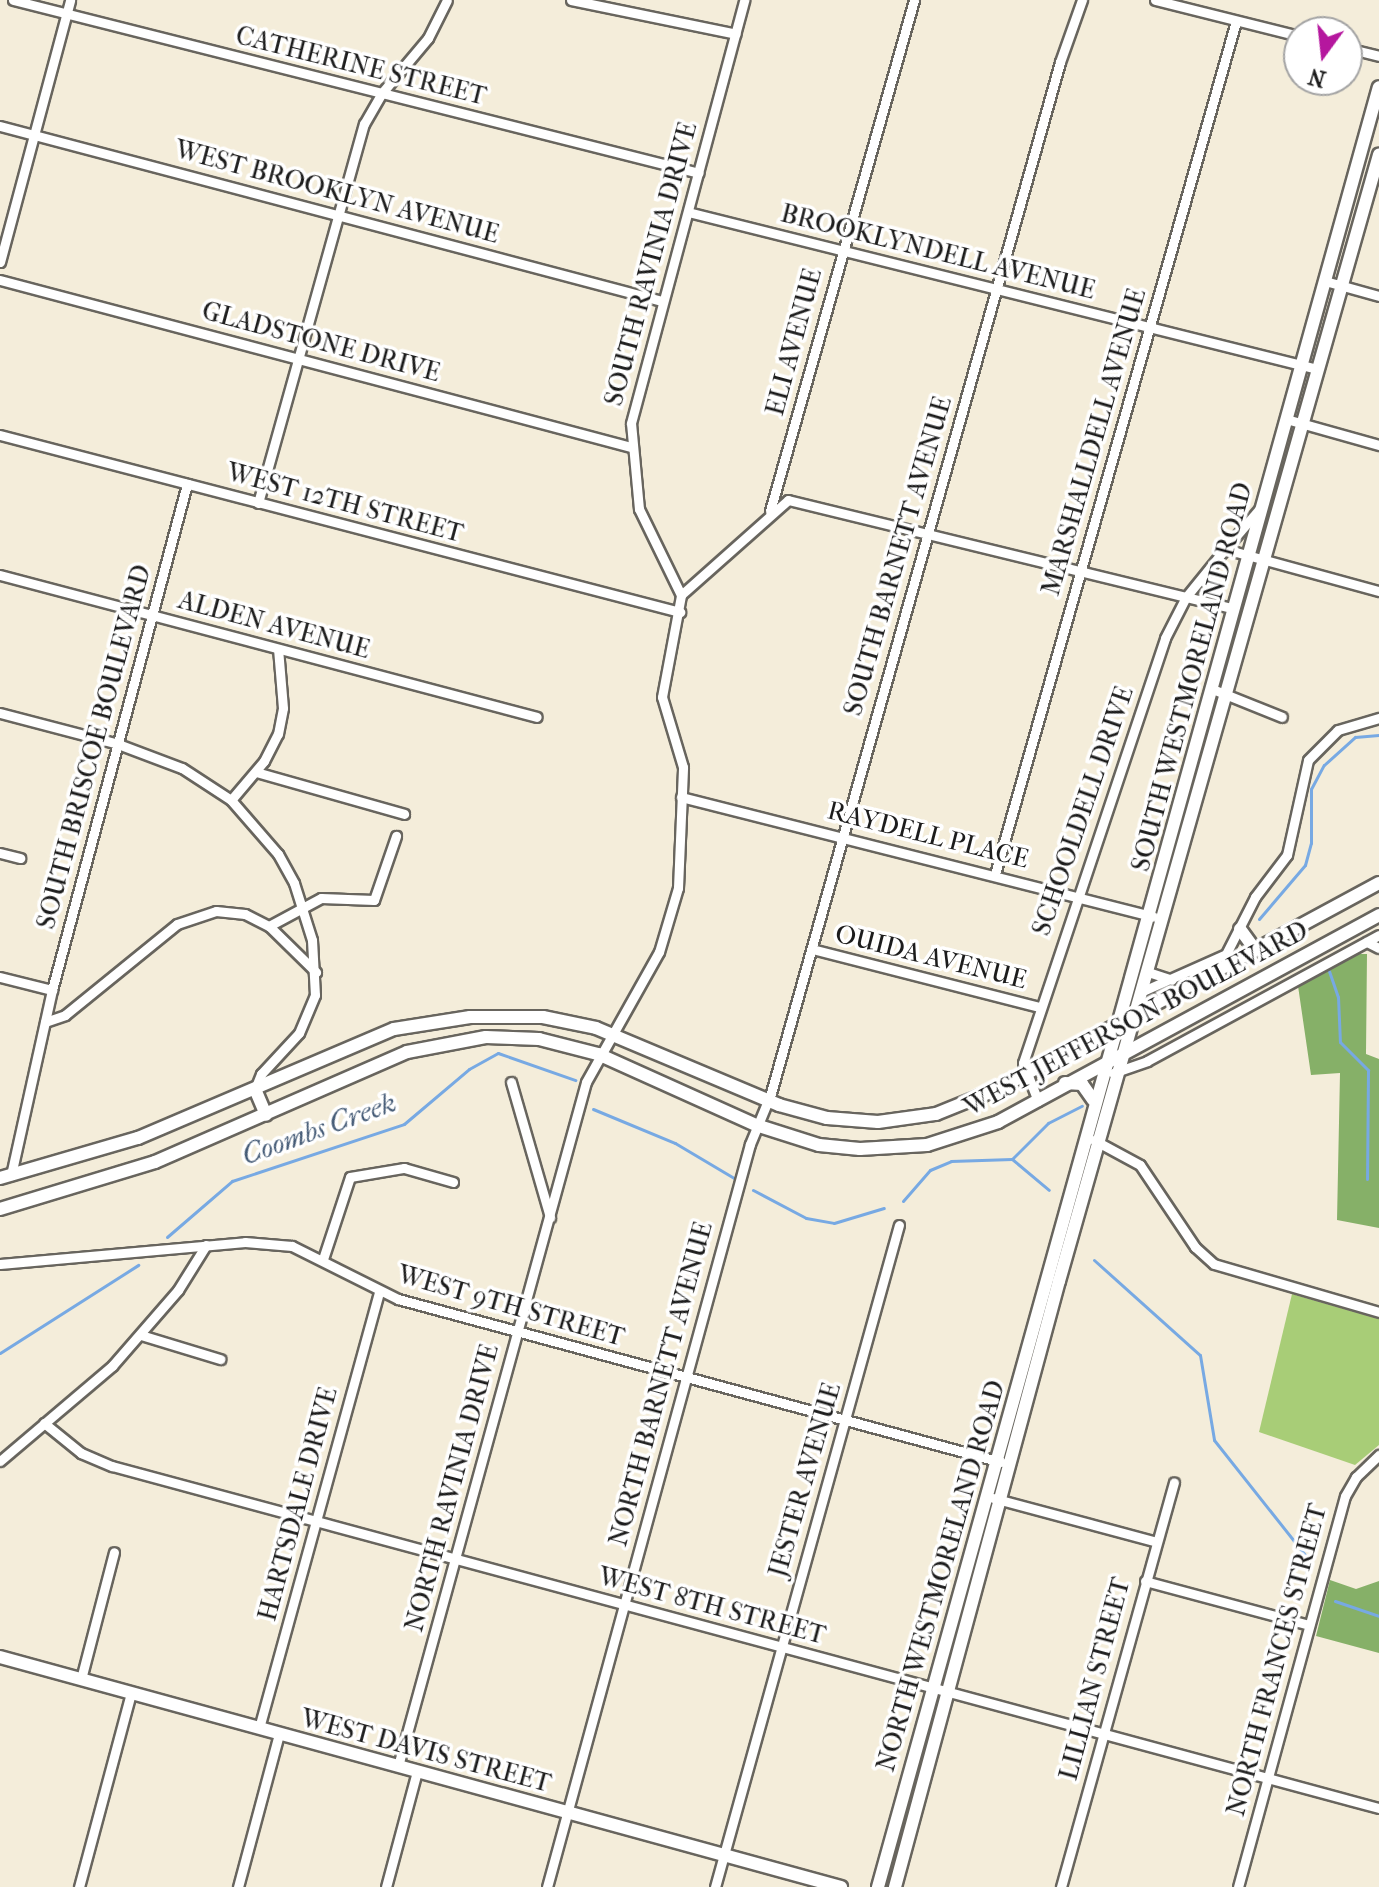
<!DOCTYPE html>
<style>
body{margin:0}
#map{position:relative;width:1379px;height:1887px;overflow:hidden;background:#f4edda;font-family:"IM FELL French Canon",serif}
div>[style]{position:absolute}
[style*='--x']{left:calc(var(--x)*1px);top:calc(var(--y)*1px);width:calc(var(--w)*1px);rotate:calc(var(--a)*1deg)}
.green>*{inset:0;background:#a8cd77}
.forest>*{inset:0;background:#86b068}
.stream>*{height:3px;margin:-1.5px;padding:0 1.5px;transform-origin:1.5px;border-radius:1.5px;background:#77a9e3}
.roads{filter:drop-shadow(2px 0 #68655e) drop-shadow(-2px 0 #68655e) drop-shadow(0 2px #68655e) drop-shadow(0 -2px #68655e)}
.minor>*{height:9px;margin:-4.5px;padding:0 4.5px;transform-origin:4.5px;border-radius:4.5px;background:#fff}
.major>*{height:12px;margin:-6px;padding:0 6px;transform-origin:6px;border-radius:6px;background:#fff}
span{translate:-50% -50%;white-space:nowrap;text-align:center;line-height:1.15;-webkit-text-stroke:7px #fff;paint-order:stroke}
.street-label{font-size:26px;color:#1c1c1c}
.water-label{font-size:28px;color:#455b76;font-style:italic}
.north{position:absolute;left:1283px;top:16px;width:80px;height:80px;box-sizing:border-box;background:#fff;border:2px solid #a4a4a4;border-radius:50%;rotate:195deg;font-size:22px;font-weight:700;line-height:32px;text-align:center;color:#1c1c1c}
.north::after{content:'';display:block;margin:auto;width:28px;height:36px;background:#b5179e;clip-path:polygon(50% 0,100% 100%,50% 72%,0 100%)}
</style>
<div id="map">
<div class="green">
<i style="clip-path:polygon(1292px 1294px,1379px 1319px,1379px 1445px,1355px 1465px,1259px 1432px)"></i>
</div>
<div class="forest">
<i style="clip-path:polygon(1356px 954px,1367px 954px,1366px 1054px,1379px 1059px,1379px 1228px,1337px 1220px,1340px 1073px,1311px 1075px,1298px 986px)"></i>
<i style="clip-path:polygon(1330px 1580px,1356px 1589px,1379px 1581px,1379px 1653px,1316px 1636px)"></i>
</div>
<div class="stream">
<i style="--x:1259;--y:919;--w:71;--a:-49.6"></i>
<i style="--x:1305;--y:865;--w:23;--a:-75"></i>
<i style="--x:1311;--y:843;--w:54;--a:-90"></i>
<i style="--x:1311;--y:789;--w:27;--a:-62"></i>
<i style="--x:1324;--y:765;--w:42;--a:-42.1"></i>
<i style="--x:1355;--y:737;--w:24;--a:-5"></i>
<i style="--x:1329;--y:971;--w:28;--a:71"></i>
<i style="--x:1338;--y:997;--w:45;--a:87.5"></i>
<i style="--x:1340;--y:1042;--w:40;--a:45"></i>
<i style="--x:1368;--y:1070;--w:109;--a:90.5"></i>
<i style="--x:593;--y:1109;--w:89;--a:22.5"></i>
<i style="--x:675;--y:1143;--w:69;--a:30.7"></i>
<i style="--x:1012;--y:1159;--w:48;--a:40"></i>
<i style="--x:753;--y:1190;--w:60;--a:27.8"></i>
<i style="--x:806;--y:1218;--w:28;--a:10"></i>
<i style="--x:834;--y:1223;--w:52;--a:-16.7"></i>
<i style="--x:903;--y:1201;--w:41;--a:-48.9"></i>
<i style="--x:930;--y:1170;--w:23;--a:-23"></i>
<i style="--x:951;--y:1161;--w:61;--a:-1.9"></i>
<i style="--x:1012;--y:1159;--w:51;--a:-45"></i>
<i style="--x:1048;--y:1123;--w:38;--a:-27"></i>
<i style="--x:167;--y:1237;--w:86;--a:-40.7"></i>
<i style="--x:232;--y:1181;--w:181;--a:-18.3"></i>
<i style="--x:404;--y:1124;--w:85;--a:-40.2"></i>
<i style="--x:469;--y:1069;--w:33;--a:-29"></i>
<i style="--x:498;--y:1053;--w:82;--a:19.3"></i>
<i style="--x:1094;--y:1260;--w:142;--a:41.9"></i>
<i style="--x:1200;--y:1355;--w:86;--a:80.6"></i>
<i style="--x:1214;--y:1440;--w:147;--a:51.6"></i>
<i style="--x:1305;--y:1555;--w:19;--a:84"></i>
<i style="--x:0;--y:1353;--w:164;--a:-32.5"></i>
<i style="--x:1335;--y:1601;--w:46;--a:18.8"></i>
</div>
<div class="roads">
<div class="minor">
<i style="--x:13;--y:0;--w:707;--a:14.15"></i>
<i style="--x:571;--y:0;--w:168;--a:11.6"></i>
<i style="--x:1155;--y:0;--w:148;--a:14"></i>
<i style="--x:1347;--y:48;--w:33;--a:14"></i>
<i style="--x:0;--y:126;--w:685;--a:14.81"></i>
<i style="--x:688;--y:212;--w:648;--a:14.01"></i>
<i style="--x:0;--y:262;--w:271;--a:-75"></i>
<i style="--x:0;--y:280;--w:653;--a:14.82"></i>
<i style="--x:1325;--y:281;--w:56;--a:15.5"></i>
<i style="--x:1286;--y:419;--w:97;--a:15.6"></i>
<i style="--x:0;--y:435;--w:703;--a:14.59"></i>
<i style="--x:258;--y:503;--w:394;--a:-74.4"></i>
<i style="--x:364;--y:124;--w:34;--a:-60"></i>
<i style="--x:381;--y:94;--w:73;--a:-50"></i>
<i style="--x:428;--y:38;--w:42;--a:-63.4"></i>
<i style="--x:770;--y:511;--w:531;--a:-74.26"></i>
<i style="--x:1225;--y:549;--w:55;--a:-49.4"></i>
<i style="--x:0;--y:575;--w:555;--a:14.81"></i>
<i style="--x:681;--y:595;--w:143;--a:-41.6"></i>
<i style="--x:788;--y:500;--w:459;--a:13.7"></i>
<i style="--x:1215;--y:690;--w:72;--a:21.9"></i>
<i style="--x:0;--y:713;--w:122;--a:14.7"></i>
<i style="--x:118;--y:744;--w:68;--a:20.6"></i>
<i style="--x:182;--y:768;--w:59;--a:33.1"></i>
<i style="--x:231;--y:800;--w:72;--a:49"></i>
<i style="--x:278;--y:854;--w:33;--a:61"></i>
<i style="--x:294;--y:883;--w:60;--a:72.5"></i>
<i style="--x:312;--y:940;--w:55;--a:86.9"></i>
<i style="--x:315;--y:995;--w:41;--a:112.8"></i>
<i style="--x:299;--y:1033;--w:56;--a:132.8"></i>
<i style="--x:261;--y:1074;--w:16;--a:112"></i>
<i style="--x:256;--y:772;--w:154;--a:15.8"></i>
<i style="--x:681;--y:797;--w:487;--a:14.2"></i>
<i style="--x:231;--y:800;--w:51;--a:-49.8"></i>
<i style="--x:264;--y:761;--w:30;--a:-63"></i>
<i style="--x:278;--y:734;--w:26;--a:-79"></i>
<i style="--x:283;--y:708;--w:59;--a:-94.8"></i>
<i style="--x:0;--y:853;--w:21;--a:14"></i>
<i style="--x:995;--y:874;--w:886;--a:-74.22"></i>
<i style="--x:269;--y:926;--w:59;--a:-28.3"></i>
<i style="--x:321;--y:898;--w:53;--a:2.2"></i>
<i style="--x:374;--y:900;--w:68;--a:-71"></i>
<i style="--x:1367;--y:942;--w:13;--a:27"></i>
<i style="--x:812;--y:949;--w:235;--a:14.3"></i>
<i style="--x:1148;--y:972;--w:25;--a:18"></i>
<i style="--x:0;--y:977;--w:54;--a:14"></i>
<i style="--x:1143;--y:991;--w:91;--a:-24"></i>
<i style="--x:1226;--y:954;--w:64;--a:-63"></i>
<i style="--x:1255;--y:897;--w:53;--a:-52.7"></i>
<i style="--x:1287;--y:855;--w:97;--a:-77.5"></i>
<i style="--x:1308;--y:760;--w:42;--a:-45"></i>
<i style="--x:1338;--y:730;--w:43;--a:-16.3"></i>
<i style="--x:45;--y:1022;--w:21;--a:-19"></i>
<i style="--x:65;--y:1015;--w:144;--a:-39.1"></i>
<i style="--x:177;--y:924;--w:41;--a:-18.4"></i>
<i style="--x:216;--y:911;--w:29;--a:6"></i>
<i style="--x:245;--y:914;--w:27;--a:27"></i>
<i style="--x:269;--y:926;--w:66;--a:44.4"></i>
<i style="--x:1113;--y:1073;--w:36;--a:-19"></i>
<i style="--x:1147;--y:1061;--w:264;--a:-28.5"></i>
<i style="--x:511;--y:1082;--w:141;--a:73.9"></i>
<i style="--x:1038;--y:1101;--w:41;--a:-111.5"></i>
<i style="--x:1023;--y:1063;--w:448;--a:-71.5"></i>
<i style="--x:1165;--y:638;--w:46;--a:-62.9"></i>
<i style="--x:1186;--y:597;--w:62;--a:-50.9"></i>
<i style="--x:1225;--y:549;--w:160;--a:15.3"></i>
<i style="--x:1094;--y:1140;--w:52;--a:28.5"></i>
<i style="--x:1140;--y:1165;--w:99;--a:56.1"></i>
<i style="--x:1195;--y:1247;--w:25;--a:42"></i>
<i style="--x:1214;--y:1264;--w:172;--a:16.2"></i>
<i style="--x:11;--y:1175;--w:189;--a:-77.5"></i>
<i style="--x:52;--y:990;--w:524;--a:-75.06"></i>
<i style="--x:323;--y:1259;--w:86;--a:-71.8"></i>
<i style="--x:350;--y:1177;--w:55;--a:-9.5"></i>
<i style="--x:404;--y:1168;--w:51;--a:15.9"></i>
<i style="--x:0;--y:1264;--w:246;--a:-5.1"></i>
<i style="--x:245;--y:1242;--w:47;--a:4.9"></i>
<i style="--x:292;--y:1246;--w:119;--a:26.6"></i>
<i style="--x:398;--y:1299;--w:625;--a:15.13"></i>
<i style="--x:141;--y:1335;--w:83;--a:16.9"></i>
<i style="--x:44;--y:1423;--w:48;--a:39"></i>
<i style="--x:81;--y:1453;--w:34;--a:23"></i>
<i style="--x:112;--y:1466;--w:1312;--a:15.11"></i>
<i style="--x:0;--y:1461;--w:147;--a:-40.3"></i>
<i style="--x:112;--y:1366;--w:101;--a:-49"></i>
<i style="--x:178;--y:1290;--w:53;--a:-58.1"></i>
<i style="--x:993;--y:1498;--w:167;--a:15"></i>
<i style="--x:1145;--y:1581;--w:170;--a:15"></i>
<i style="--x:81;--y:1679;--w:131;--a:-75.4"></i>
<i style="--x:259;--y:1728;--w:453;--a:-74.6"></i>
<i style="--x:398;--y:1766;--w:709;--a:-74.63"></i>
<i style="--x:586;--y:1082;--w:149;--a:-60.7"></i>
<i style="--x:659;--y:952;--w:67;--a:-73.5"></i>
<i style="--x:678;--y:888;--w:121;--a:-87.6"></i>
<i style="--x:683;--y:767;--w:73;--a:-106.7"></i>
<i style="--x:662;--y:697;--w:104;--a:-79.4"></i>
<i style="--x:681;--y:595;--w:96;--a:-116"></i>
<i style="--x:639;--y:509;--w:86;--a:-95.3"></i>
<i style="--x:631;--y:423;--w:438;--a:-75"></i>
<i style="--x:79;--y:1887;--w:201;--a:-75"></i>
<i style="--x:238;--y:1887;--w:158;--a:-75"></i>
<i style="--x:386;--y:1887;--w:120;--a:-75"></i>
<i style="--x:547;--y:1887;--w:770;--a:-74.72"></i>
<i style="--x:750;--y:1144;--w:55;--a:-67.6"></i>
<i style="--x:771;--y:1093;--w:1071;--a:-74.34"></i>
<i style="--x:1060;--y:62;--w:66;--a:-70.5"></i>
<i style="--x:715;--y:1887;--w:687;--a:-74.47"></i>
<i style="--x:1061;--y:1887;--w:420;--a:-74.4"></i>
<i style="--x:1238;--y:1887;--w:405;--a:-74.7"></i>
<i style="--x:1345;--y:1496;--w:22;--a:-60"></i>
<i style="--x:1356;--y:1477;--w:32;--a:-44"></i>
</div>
<div class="major">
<i style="--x:1240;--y:929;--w:26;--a:54"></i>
<i style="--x:1065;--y:1083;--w:17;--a:3"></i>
<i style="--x:1082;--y:1084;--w:19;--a:55"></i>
<i style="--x:255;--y:1089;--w:28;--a:67"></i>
<i style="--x:0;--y:1178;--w:144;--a:-16.2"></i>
<i style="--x:138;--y:1138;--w:278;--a:-23.1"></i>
<i style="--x:394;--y:1029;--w:77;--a:-9"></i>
<i style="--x:470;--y:1017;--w:73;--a:0"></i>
<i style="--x:543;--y:1017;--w:54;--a:11.7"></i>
<i style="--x:596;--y:1028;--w:199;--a:22.8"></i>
<i style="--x:779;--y:1105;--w:50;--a:15.2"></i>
<i style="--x:827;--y:1118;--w:51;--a:4.5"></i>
<i style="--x:878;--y:1122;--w:59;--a:-7.9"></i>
<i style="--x:936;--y:1114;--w:67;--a:-22"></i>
<i style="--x:998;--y:1089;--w:433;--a:-28.4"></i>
<i style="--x:0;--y:1209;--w:162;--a:-16.9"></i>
<i style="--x:155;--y:1162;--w:275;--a:-23.6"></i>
<i style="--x:407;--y:1052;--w:80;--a:-10.8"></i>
<i style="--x:486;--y:1037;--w:53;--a:2.2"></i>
<i style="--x:539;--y:1039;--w:61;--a:14.3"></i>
<i style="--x:598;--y:1054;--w:173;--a:24.2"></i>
<i style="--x:756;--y:1125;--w:66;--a:17.6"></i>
<i style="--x:819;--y:1145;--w:41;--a:5.6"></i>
<i style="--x:860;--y:1149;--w:67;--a:-3.4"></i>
<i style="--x:927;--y:1145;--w:75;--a:-17.9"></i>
<i style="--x:998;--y:1122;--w:434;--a:-28.5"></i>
<i style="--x:0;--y:1657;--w:872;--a:15.3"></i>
<i style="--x:878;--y:1887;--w:1868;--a:-74.45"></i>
<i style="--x:895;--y:1887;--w:628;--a:-74.86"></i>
<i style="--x:1059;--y:1281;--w:1171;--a:-74.14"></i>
</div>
</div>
<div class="street-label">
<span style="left:361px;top:66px;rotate:14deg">CATHERINE STREET</span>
<span style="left:337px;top:192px;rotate:15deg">WEST BROOKLYN AVENUE</span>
<span style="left:938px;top:252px;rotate:14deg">BROOKLYNDELL AVENUE</span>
<span style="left:651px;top:264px;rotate:-75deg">SOUTH RAVINIA DRIVE</span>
<span style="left:321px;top:342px;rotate:15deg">GLADSTONE DRIVE</span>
<span style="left:794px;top:342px;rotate:-75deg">ELI AVENUE</span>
<span style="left:1094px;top:442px;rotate:-74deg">MARSHALLDELL AVENUE</span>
<span style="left:345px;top:503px;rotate:15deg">WEST 12TH STREET</span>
<span style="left:898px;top:556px;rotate:-74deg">SOUTH BARNETT AVENUE</span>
<span style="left:274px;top:625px;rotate:15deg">ALDEN AVENUE</span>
<span style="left:1192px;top:677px;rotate:-75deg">SOUTH WESTMORELAND ROAD</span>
<span style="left:94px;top:747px;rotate:-75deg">SOUTH BRISCOE BOULEVARD</span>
<span style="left:1083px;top:811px;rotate:-71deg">SCHOOLDELL DRIVE</span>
<span style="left:928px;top:835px;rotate:14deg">RAYDELL PLACE</span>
<span style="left:931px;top:957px;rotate:14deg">OUIDA AVENUE</span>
<span style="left:1136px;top:1019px;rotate:-28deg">WEST JEFFERSON BOULEVARD</span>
<span style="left:511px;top:1306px;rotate:16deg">WEST 9TH STREET</span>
<span style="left:661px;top:1384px;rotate:-75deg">NORTH BARNETT AVENUE</span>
<span style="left:805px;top:1480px;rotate:-74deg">JESTER AVENUE</span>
<span style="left:452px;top:1488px;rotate:-75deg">NORTH RAVINIA DRIVE</span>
<span style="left:298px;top:1504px;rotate:-75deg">HARTSDALE DRIVE</span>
<span style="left:941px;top:1576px;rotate:-74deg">NORTH WESTMORELAND ROAD</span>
<span style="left:712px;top:1606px;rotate:15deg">WEST 8TH STREET</span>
<span style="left:1277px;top:1660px;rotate:-75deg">NORTH FRANCES STREET</span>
<span style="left:1095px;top:1679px;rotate:-75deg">LILLIAN STREET</span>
<span style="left:426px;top:1751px;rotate:15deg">WEST DAVIS STREET</span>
</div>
<div class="water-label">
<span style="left:319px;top:1129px;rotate:-20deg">Coombs Creek</span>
</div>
<div class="north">N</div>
</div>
